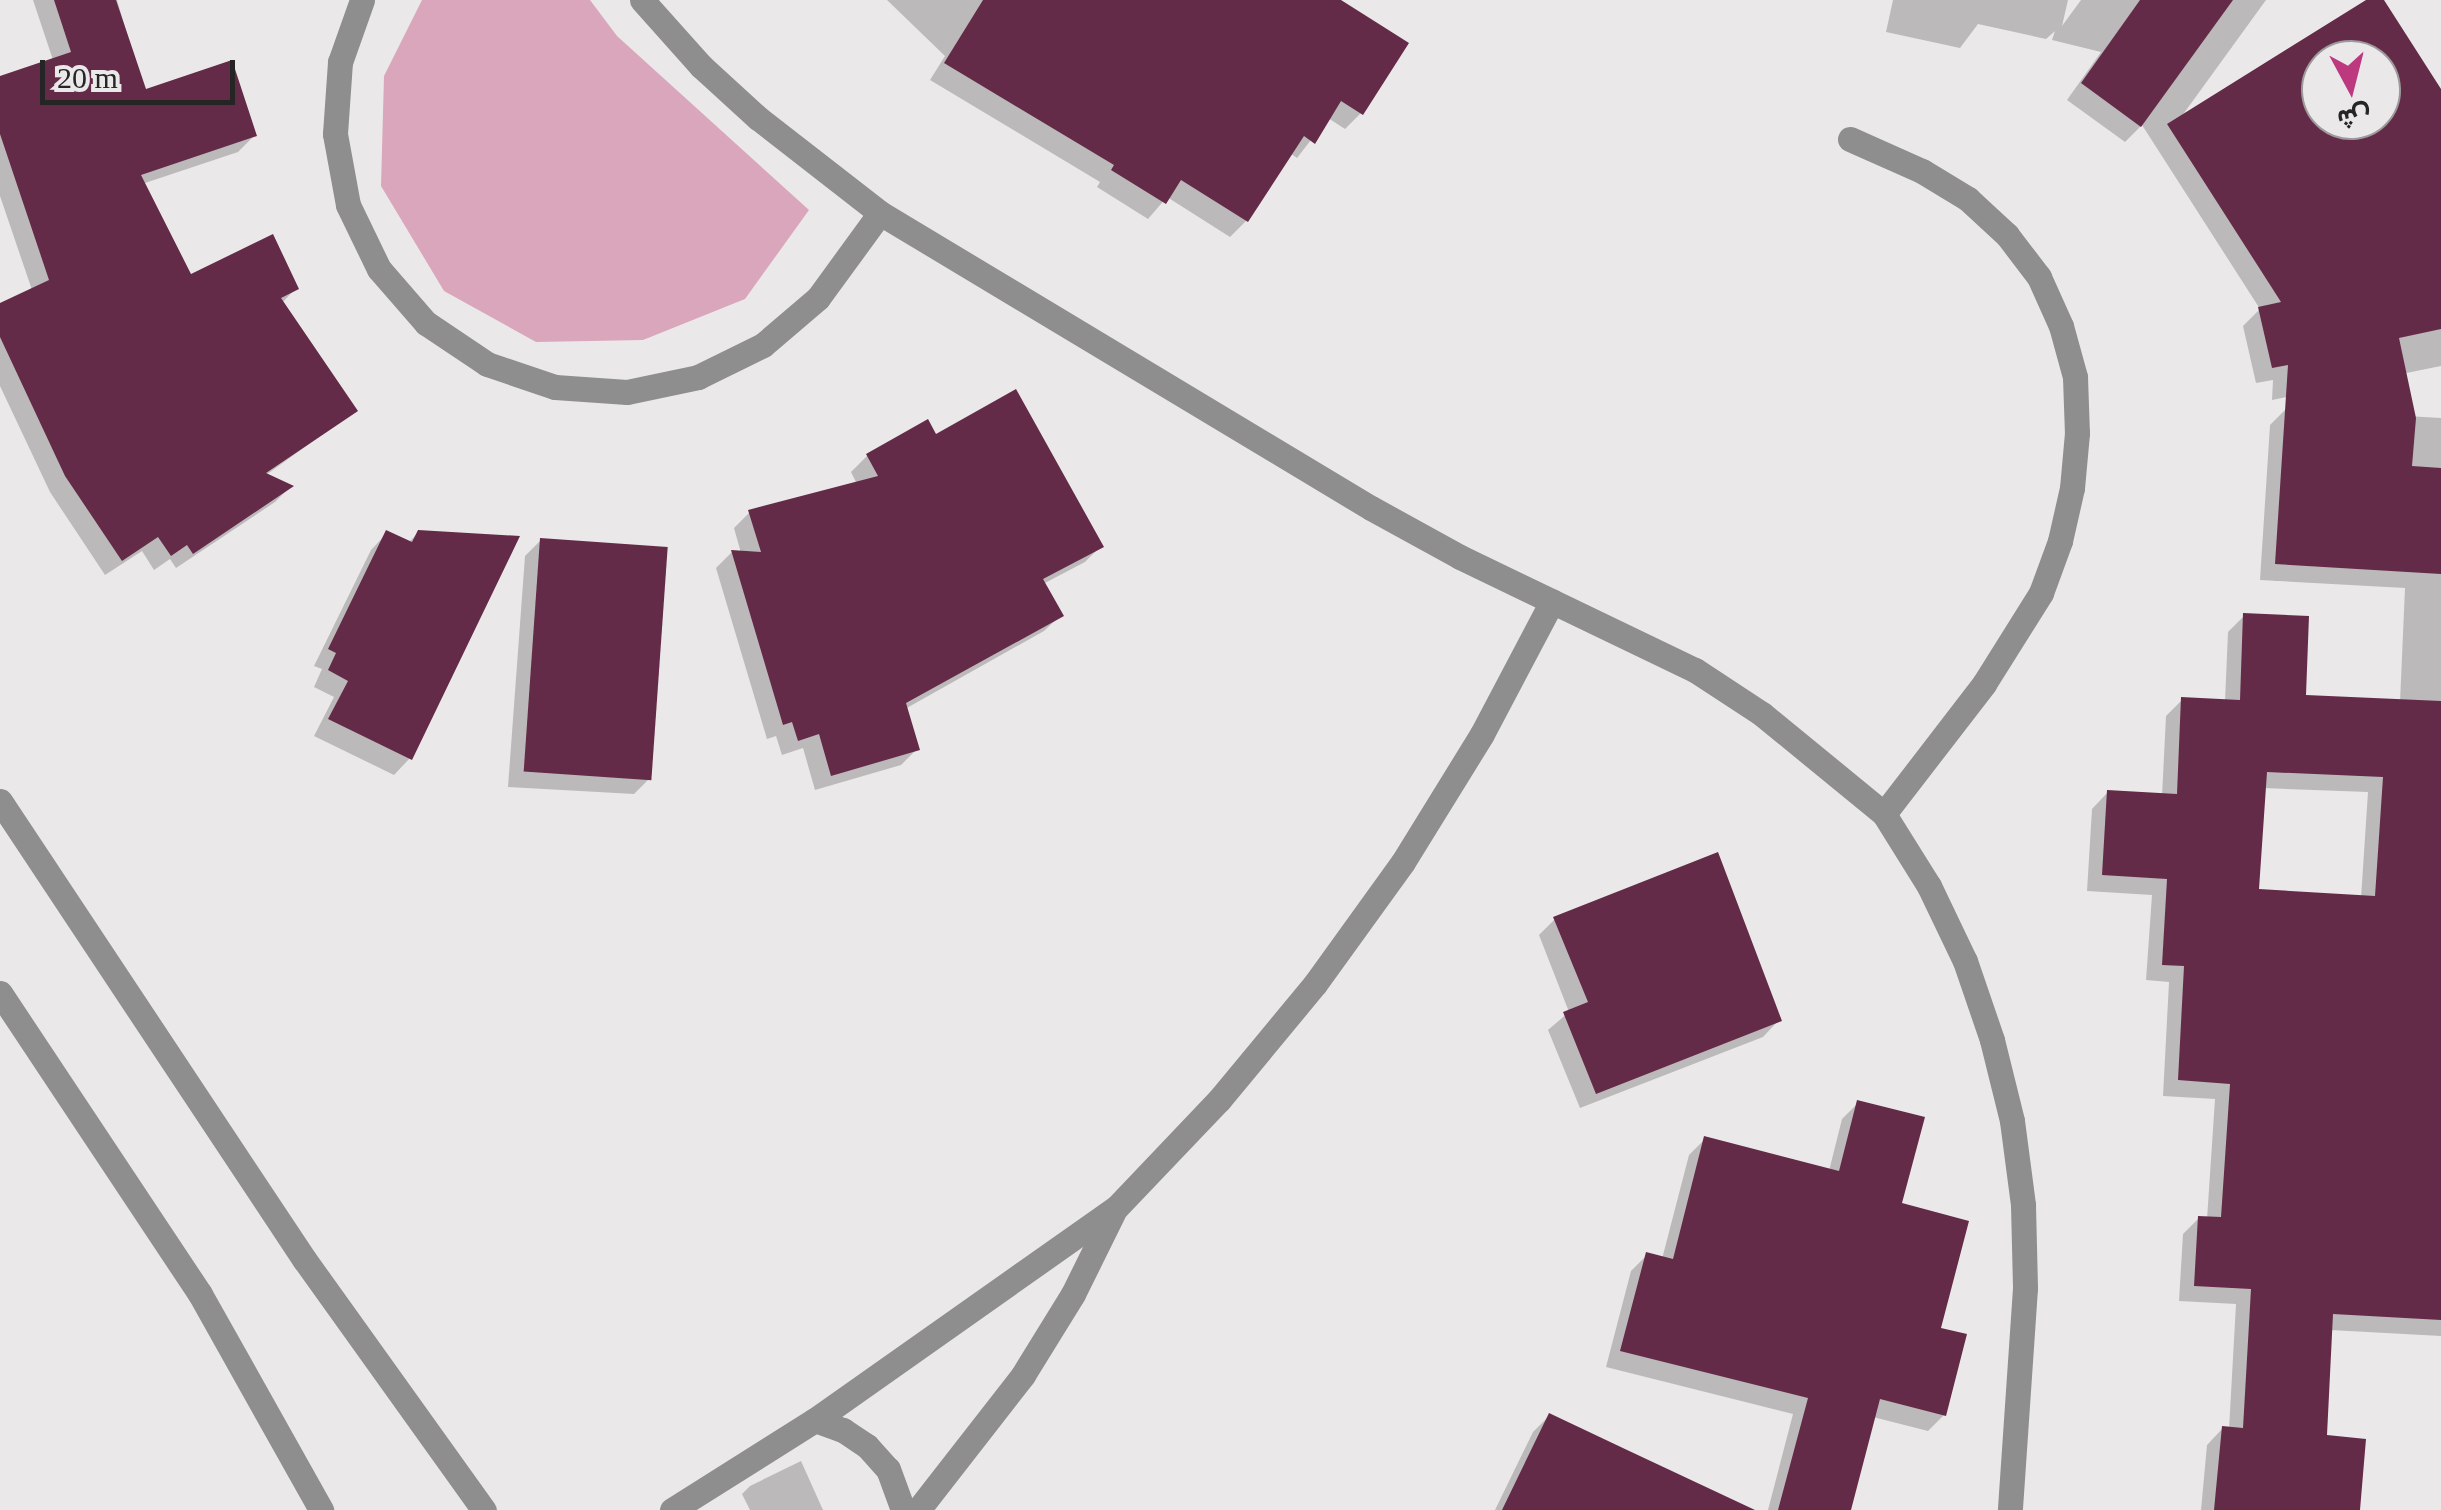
<!DOCTYPE html>
<meta charset="utf-8">
<style>
body{margin:0}
#map{position:relative;width:2441px;height:1510px;overflow:hidden;background:#ebe8e9;font-family:"Times New Roman",Vazirmatn,serif}
div>[style]{position:absolute}
[style*='--x']{left:calc(var(--x)*1px);top:calc(var(--y)*1px);width:calc(var(--w)*1px);rotate:calc(var(--a)*1deg)}
.green>*{inset:0;background:#daa6bc}
.shadow>*{inset:0;background:#0003}
.building>*{inset:0;background:#642b48;transform-origin:0 0}
.minor>*{height:25px;margin:-12.5px;padding:0 12.5px;transform-origin:12.5px;border-radius:12.5px;background:#8f8e8e}
span{translate:-50% -50%;white-space:nowrap;text-align:center;line-height:1.15;-webkit-text-stroke:10px #ebe8e9;paint-order:stroke}
.north{position:absolute;left:2301px;top:40px;width:100px;height:100px;box-sizing:border-box;background:#ebe8e9;border:2px solid #9c9a9b;border-radius:50%;rotate:173deg;font-size:28px;font-weight:700;line-height:40px;text-align:center;color:#262526}
.north::after{content:'';display:block;margin:auto;width:35px;height:45px;background:#bc3980;clip-path:polygon(50% 0,100% 100%,50% 72%,0 100%)}
.scale{position:absolute;left:40px;top:60px;width:195px;height:45px;box-sizing:border-box;border:5px solid #262526;border-top:0;padding-left:12px;font-size:30px;line-height:35px;white-space:nowrap;color:#262526;-webkit-text-stroke:8px #ebe8e9;paint-order:stroke}
</style>
<div id="map">
<div class="green">
<i style="clip-path:polygon(422px 0,590px 0,617px 36px,809px 210px,745px 299px,643px 340px,536px 342px,444px 291px,381px 186px,384px 76px)"></i>
</div>
<div class="shadow">
<i style="clip-path:polygon(33px 0,117px 0,144px 92px,254px 136px,238px 152px,142px 184px,189px 277px,296px 288px,282px 303px,355px 411px,266px 475px,290px 487px,275px 502px,176px 568px,170px 559px,154px 570px,142px 551px,105px 575px,50px 492px,0 386px,0 305px,32px 290px,0 196px,0 78px,53px 60px)"></i>
<i style="clip-path:polygon(887px 0,1336px 0,1361px 113px,1345px 129px,1328px 118px,1297px 158px,1290px 153px,1246px 221px,1230px 237px,1167px 197px,1148px 219px,1097px 187px,1100px 182px,930px 80px,945px 56px)"></i>
<i style="clip-path:polygon(evenodd,1893px 0,2068px 0,2062px 26px,2081px 0,2266px 0,2179px 120px,2371px 0,2381px 0,2441px 94px,2441px 366px,2272px 400px,2273px 380px,2256px 383px,2243px 326px,2260px 309px,2142px 125px,2125px 142px,2067px 100px,2101px 52px,2052px 40px,2055px 31px,2046px 39px,1978px 24px,1960px 48px,1886px 32px,1893px 0,2321px 60px,2381px 60px,2381px 120px,2321px 120px,2321px 60px)"></i>
<i style="clip-path:polygon(evenodd,2286px 409px,2441px 418px,2441px 1336px,2330px 1330px,2324px 1437px,2358px 1510px,2201px 1510px,2207px 1445px,2223px 1428px,2229px 1429px,2236px 1304px,2179px 1301px,2183px 1234px,2199px 1218px,2207px 1219px,2215px 1099px,2163px 1096px,2169px 982px,2146px 980px,2152px 895px,2087px 891px,2092px 809px,2108px 792px,2162px 796px,2166px 716px,2182px 700px,2225px 701px,2228px 632px,2244px 616px,2303px 697px,2400px 702px,2405px 588px,2260px 580px,2270px 425px,2286px 409px,2263px 788px,2368px 792px,2361px 898px,2256px 891px,2263px 788px)"></i>
<i style="clip-path:polygon(927px 423px,935px 437px,1101px 546px,1085px 562px,1043px 584px,1061px 615px,1044px 631px,905px 709px,917px 749px,901px 765px,815px 790px,803px 748px,782px 755px,776px 736px,767px 739px,716px 568px,732px 552px,741px 553px,734px 528px,750px 512px,857px 484px,851px 472px,867px 456px)"></i>
<i style="clip-path:polygon(419px 532px,410px 758px,394px 775px,314px 736px,334px 697px,314px 687px,322px 669px,314px 666px,371px 550px,387px 533px,408px 543px)"></i>
<i style="clip-path:polygon(541px 540px,650px 778px,634px 794px,508px 787px,525px 556px)"></i>
<i style="clip-path:polygon(1555px 919px,1779px 1020px,1763px 1037px,1580px 1108px,1548px 1030px,1569px 1012px,1539px 935px)"></i>
<i style="clip-path:polygon(1858px 1103px,1899px 1205px,1938px 1330px,1944px 1415px,1928px 1431px,1873px 1417px,1848px 1510px,1768px 1510px,1793px 1414px,1606px 1367px,1631px 1271px,1647px 1255px,1662px 1259px,1689px 1155px,1705px 1139px,1829px 1171px,1842px 1119px)"></i>
<i style="clip-path:polygon(1549px 1416px,1749px 1510px,1495px 1510px,1533px 1432px)"></i>
<i style="clip-path:polygon(801px 1461px,823px 1510px,750px 1510px,742px 1494px,750px 1486px)"></i>
</div>
<div class="building">
<i style="clip-path:polygon(54px 0,116px 0,146px 89px,232px 60px,257px 136px,141px 175px,191px 274px,273px 234px,299px 289px,281px 298px,358px 411px,266px 473px,294px 486px,193px 554px,187px 545px,171px 556px,158px 537px,122px 561px,65px 476px,0 337px,0 303px,49px 280px,0 134px,0 76px,71px 52px)"></i>
<i style="clip-path:polygon(983px 0,1341px 0,1409px 43px,1363px 115px,1341px 101px,1315px 144px,1304px 136px,1248px 222px,1181px 180px,1166px 204px,1111px 170px,1114px 165px,944px 63px)"></i>
<i style="clip-path:polygon(2140px 0,2233px 0,2141px 127px,2081px 83px)"></i>
<i style="clip-path:polygon(evenodd,2366px 0,2384px 0,2441px 89px,2441px 329px,2399px 338px,2416px 418px,2412px 466px,2441px 468px,2441px 574px,2275px 564px,2288px 365px,2272px 368px,2258px 307px,2281px 302px,2167px 124px,2366px 0,2321px 60px,2381px 60px,2381px 120px,2321px 120px,2321px 60px)"></i>
<i style="clip-path:polygon(1016px 389px,1104px 547px,1043px 579px,1064px 616px,906px 703px,920px 750px,831px 776px,819px 734px,798px 741px,792px 722px,783px 725px,731px 550px,761px 552px,748px 510px,878px 476px,866px 454px,928px 419px,936px 434px)"></i>
<i style="clip-path:polygon(386px 530px,412px 542px,418px 530px,520px 536px,412px 760px,328px 719px,348px 681px,328px 670px,336px 653px,328px 649px)"></i>
<i style="left:540px;top:538px;width:128px;height:234px;rotate:4deg"></i>
<i style="clip-path:polygon(evenodd,2243px 613px,2309px 616px,2306px 695px,2441px 701px,2441px 1320px,2333px 1314px,2327px 1435px,2366px 1439px,2360px 1510px,2214px 1510px,2222px 1426px,2243px 1428px,2251px 1289px,2194px 1286px,2198px 1216px,2221px 1217px,2230px 1084px,2178px 1080px,2184px 966px,2162px 965px,2167px 879px,2102px 875px,2107px 790px,2177px 794px,2181px 697px,2240px 700px,2243px 613px,2267px 772px,2383px 777px,2375px 896px,2259px 889px,2267px 772px)"></i>
<i style="clip-path:polygon(1718px 852px,1782px 1021px,1596px 1094px,1563px 1012px,1588px 1002px,1553px 917px)"></i>
<i style="clip-path:polygon(1857px 1100px,1925px 1117px,1902px 1203px,1969px 1221px,1941px 1328px,1967px 1334px,1946px 1416px,1880px 1399px,1851px 1510px,1778px 1510px,1808px 1398px,1620px 1351px,1646px 1252px,1673px 1259px,1704px 1136px,1839px 1171px)"></i>
<i style="clip-path:polygon(1549px 1413px,1625px 1449px,1755px 1510px,1502px 1510px)"></i>
</div>
<div class="minor">
<i style="--x:362;--y:0;--w:66;--a:109.5"></i>
<i style="--x:340;--y:62;--w:72;--a:94"></i>
<i style="--x:335;--y:134;--w:72;--a:79.6"></i>
<i style="--x:348;--y:205;--w:71;--a:64.2"></i>
<i style="--x:379;--y:269;--w:72;--a:49"></i>
<i style="--x:426;--y:323;--w:73;--a:33.9"></i>
<i style="--x:487;--y:364;--w:72;--a:18.7"></i>
<i style="--x:555;--y:387;--w:72;--a:4"></i>
<i style="--x:627;--y:392;--w:73;--a:-11.9"></i>
<i style="--x:698;--y:377;--w:72;--a:-26.2"></i>
<i style="--x:763;--y:345;--w:72;--a:-40.5"></i>
<i style="--x:818;--y:298;--w:105;--a:-53.9"></i>
<i style="--x:642;--y:0;--w:89;--a:48.2"></i>
<i style="--x:701;--y:66;--w:77;--a:42.4"></i>
<i style="--x:758;--y:118;--w:155;--a:37.9"></i>
<i style="--x:880;--y:213;--w:573;--a:31"></i>
<i style="--x:1371;--y:508;--w:102;--a:28.8"></i>
<i style="--x:1460;--y:557;--w:261;--a:25.7"></i>
<i style="--x:1695;--y:670;--w:80;--a:33.3"></i>
<i style="--x:1762;--y:714;--w:158;--a:39.3"></i>
<i style="--x:1884;--y:814;--w:85;--a:58"></i>
<i style="--x:1929;--y:886;--w:83;--a:64.4"></i>
<i style="--x:1965;--y:961;--w:83;--a:71.1"></i>
<i style="--x:1992;--y:1040;--w:83;--a:76.1"></i>
<i style="--x:2012;--y:1121;--w:85;--a:82.5"></i>
<i style="--x:2023;--y:1205;--w:83;--a:88.6"></i>
<i style="--x:2025;--y:1288;--w:223;--a:93.9"></i>
<i style="--x:1850;--y:139;--w:79;--a:24"></i>
<i style="--x:1922;--y:171;--w:54;--a:31.3"></i>
<i style="--x:1968;--y:199;--w:53;--a:42.7"></i>
<i style="--x:2007;--y:235;--w:53;--a:52.7"></i>
<i style="--x:2039;--y:277;--w:54;--a:65.8"></i>
<i style="--x:2061;--y:326;--w:53;--a:74.6"></i>
<i style="--x:2075;--y:377;--w:56;--a:88"></i>
<i style="--x:2077;--y:433;--w:55;--a:95.2"></i>
<i style="--x:2072;--y:488;--w:54;--a:102.8"></i>
<i style="--x:2060;--y:541;--w:55;--a:110.1"></i>
<i style="--x:2041;--y:593;--w:107;--a:122.1"></i>
<i style="--x:1984;--y:684;--w:164;--a:127.6"></i>
<i style="--x:0;--y:801;--w:550;--a:56.43"></i>
<i style="--x:304;--y:1259;--w:309;--a:54.4"></i>
<i style="--x:0;--y:993;--w:361;--a:56.4"></i>
<i style="--x:200;--y:1294;--w:248;--a:60.7"></i>
<i style="--x:815;--y:1420;--w:30;--a:20"></i>
<i style="--x:843;--y:1430;--w:29;--a:34"></i>
<i style="--x:867;--y:1446;--w:31;--a:48"></i>
<i style="--x:888;--y:1469;--w:44;--a:69.9"></i>
<i style="--x:672;--y:1510;--w:169;--a:-32.2"></i>
<i style="--x:815;--y:1420;--w:368;--a:-35.2"></i>
<i style="--x:1116;--y:1208;--w:149;--a:-46.4"></i>
<i style="--x:1219;--y:1100;--w:151;--a:-50.4"></i>
<i style="--x:1315;--y:984;--w:150;--a:-54.2"></i>
<i style="--x:1403;--y:862;--w:150;--a:-58.3"></i>
<i style="--x:1482;--y:734;--w:150;--a:-62.2"></i>
<i style="--x:918;--y:1510;--w:171;--a:-52.1"></i>
<i style="--x:1023;--y:1375;--w:95;--a:-58.3"></i>
<i style="--x:1073;--y:1294;--w:90;--a:-63.7"></i>
</div>
<div class="north">ش</div>
<div class="scale">20 m</div>
</div>
